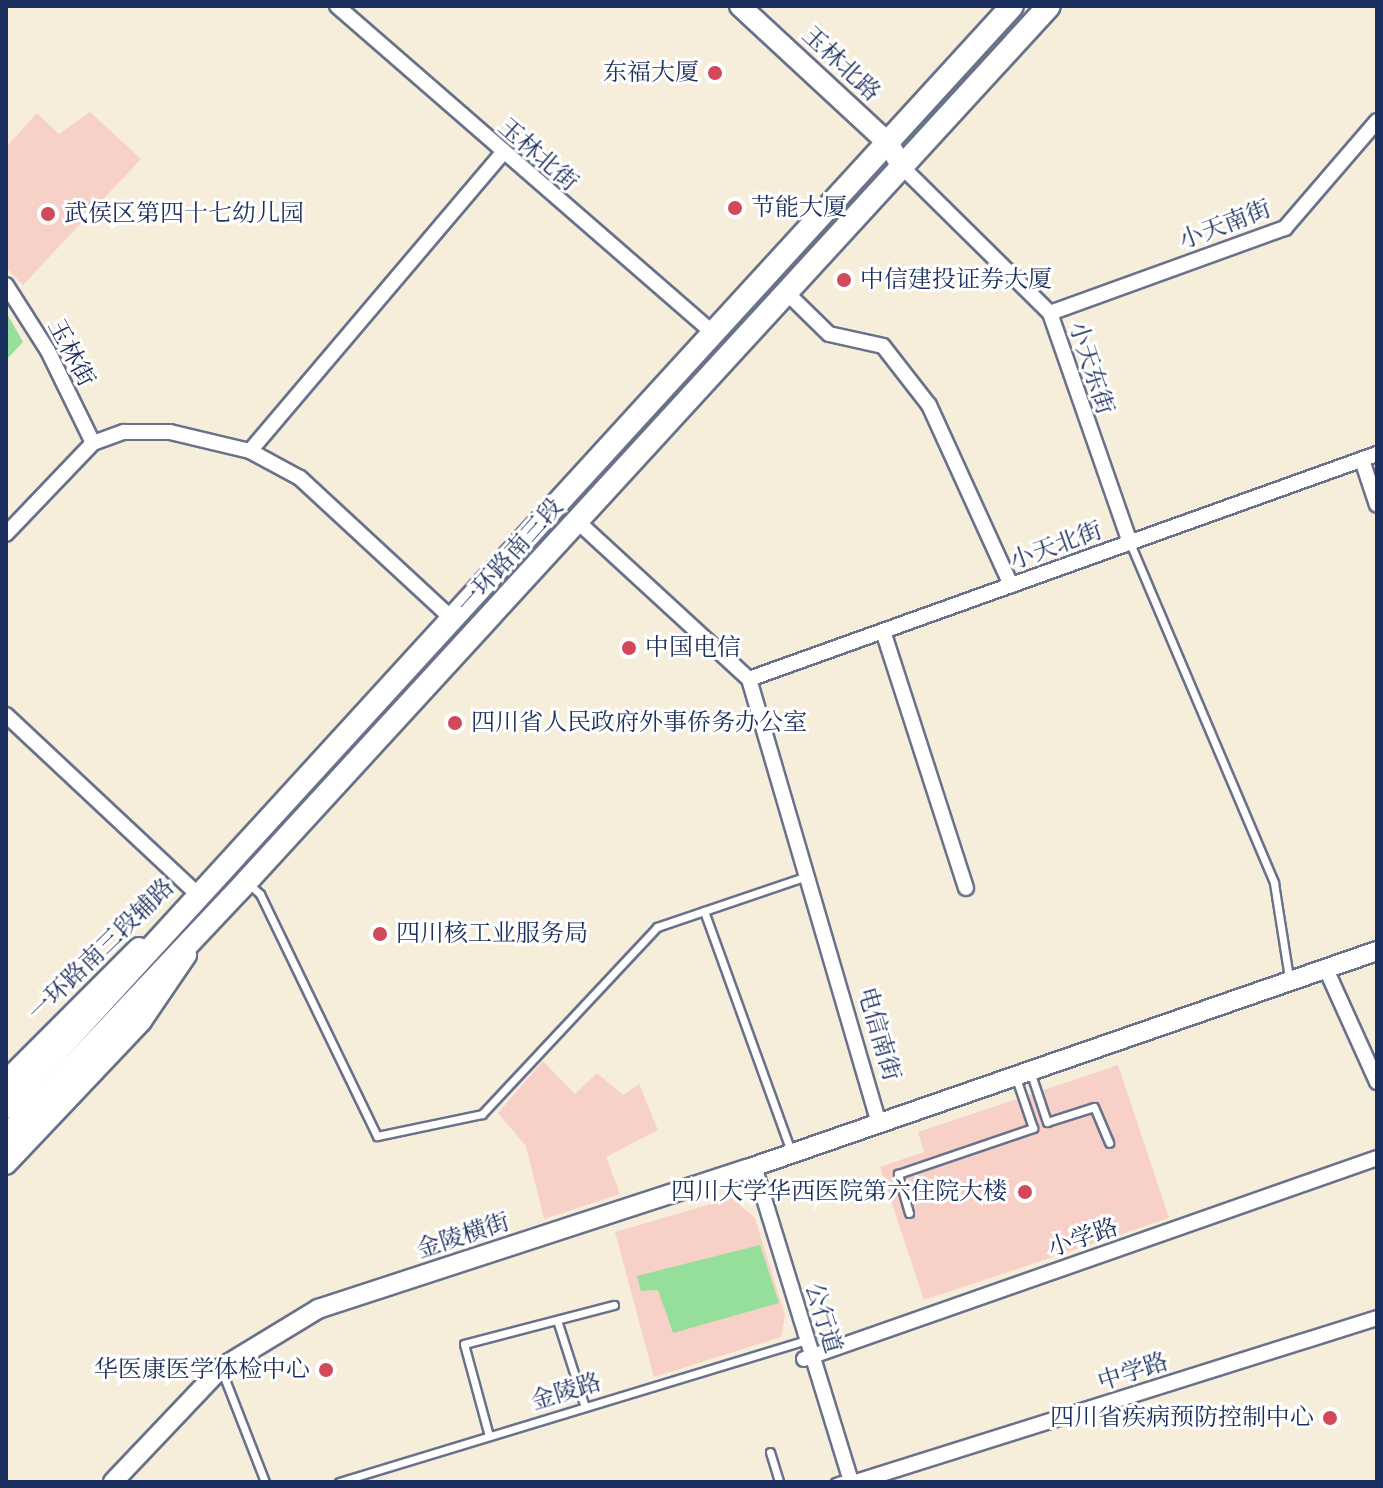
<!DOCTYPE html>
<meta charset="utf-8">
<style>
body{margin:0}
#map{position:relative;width:1383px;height:1488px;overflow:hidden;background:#f6eddb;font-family:"IM FELL French Canon","Noto Serif SC",serif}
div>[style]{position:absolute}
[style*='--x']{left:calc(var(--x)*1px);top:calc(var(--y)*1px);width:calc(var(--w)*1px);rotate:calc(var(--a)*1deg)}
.built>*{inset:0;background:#f7d1c8}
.green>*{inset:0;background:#95df9b}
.roads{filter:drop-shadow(2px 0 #68728a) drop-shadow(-2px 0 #68728a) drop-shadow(0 2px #68728a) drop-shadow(0 -2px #68728a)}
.service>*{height:7px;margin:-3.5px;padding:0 3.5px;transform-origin:3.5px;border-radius:3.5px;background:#fff}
.minor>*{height:14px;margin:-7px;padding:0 7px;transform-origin:7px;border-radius:7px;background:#fff}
.tertiary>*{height:18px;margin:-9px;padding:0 9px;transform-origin:9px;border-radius:9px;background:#fff}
.secondary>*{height:20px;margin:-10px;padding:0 10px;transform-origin:10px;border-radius:10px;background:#fff}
.primary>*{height:22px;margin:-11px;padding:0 11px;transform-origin:11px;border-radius:11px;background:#fff}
.dots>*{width:22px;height:22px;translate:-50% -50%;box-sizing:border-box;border:4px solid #fff;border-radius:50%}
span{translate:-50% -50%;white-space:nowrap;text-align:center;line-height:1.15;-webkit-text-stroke:6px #fff;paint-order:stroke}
.street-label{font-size:24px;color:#1b2f5e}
.poi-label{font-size:24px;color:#1b2f5e}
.right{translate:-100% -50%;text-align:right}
.left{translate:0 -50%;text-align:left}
.frame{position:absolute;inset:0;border:8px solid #1b2f5e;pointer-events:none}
</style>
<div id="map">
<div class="built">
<i style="clip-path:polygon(90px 112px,141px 159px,23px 285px,6px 268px,6px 147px,37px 113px,59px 134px)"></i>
<i style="clip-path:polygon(543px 1061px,575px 1094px,597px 1073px,623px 1095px,639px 1084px,658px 1130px,606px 1157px,620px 1194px,544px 1219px,526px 1146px,498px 1113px)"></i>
<i style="clip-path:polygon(1118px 1065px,1169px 1218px,924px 1300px,880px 1167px,924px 1152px,918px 1132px)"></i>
<i style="clip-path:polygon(732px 1198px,755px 1218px,785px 1315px,781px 1337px,654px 1377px,615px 1232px)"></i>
</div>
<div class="green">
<i style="clip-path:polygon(6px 312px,23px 342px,6px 360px)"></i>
<i style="clip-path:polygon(760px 1245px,779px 1303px,673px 1333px,658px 1290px,641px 1291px,637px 1276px)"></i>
</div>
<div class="roads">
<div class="service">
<i style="--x:1130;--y:543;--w:369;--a:67"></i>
<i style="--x:1274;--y:883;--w:96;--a:81"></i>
<i style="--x:249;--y:884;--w:15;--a:42"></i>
<i style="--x:260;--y:894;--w:269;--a:64.2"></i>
<i style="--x:377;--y:1136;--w:107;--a:-11.8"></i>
<i style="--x:482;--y:1114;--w:256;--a:-46.9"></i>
<i style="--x:657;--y:927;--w:158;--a:-18.8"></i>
<i style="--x:704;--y:911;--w:255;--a:70.1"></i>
<i style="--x:1030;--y:1071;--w:54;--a:71.6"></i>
<i style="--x:1047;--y:1122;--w:49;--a:-17.7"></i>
<i style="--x:1094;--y:1107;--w:39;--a:67"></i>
<i style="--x:909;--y:1213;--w:41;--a:-105.8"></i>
<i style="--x:898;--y:1174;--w:143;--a:-18.8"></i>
<i style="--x:1033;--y:1128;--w:53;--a:-108.8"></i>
<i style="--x:557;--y:1320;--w:91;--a:72.2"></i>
<i style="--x:221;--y:1369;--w:121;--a:68.7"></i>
<i style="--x:489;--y:1436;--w:95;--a:-105.2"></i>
<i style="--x:464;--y:1344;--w:155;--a:-14.6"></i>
<i style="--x:770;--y:1452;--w:31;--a:73"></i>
<i style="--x:339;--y:1482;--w:488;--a:-16.9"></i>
<i style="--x:835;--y:1482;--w:6;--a:-18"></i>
</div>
<div class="minor">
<i style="--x:337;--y:6;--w:498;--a:41"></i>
<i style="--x:901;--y:166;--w:209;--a:44.6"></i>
<i style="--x:1050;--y:313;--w:244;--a:70.8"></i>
<i style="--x:6;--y:285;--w:78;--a:57.5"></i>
<i style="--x:48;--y:351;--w:102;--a:63.9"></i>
<i style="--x:786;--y:292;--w:60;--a:44.3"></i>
<i style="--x:829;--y:334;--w:55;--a:12.5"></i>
<i style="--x:883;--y:346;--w:75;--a:52.1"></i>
<i style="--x:929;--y:405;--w:198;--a:65.5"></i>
<i style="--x:1050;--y:313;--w:250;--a:-19.9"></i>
<i style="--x:1285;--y:228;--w:141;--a:-49.3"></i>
<i style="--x:250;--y:451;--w:390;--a:-49.7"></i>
<i style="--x:1362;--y:460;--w:47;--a:71.6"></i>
<i style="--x:577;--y:521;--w:234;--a:42.6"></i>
<i style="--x:749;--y:679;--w:463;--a:73.7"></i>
<i style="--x:6;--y:534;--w:126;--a:-46.3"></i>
<i style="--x:93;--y:443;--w:33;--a:-20"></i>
<i style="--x:124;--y:432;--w:46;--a:0"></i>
<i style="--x:170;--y:432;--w:82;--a:13.4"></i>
<i style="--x:250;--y:451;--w:57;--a:28.4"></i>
<i style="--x:300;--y:478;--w:206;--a:42.8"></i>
<i style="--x:883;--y:631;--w:270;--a:72.1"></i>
<i style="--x:749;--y:679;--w:667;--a:-19.71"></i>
<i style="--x:6;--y:715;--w:253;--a:43.1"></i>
<i style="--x:1326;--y:969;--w:124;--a:65.7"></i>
<i style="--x:754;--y:1166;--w:331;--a:72.9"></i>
<i style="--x:804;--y:1359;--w:607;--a:-19.33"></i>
<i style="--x:856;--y:1482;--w:546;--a:-17.47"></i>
</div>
<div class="tertiary">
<i style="--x:113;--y:1482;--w:157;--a:-46.5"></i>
<i style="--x:221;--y:1368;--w:114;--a:-31.3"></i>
<i style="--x:318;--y:1309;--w:451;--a:-18.1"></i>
<i style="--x:747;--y:1169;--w:667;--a:-19.09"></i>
</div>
<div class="secondary">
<i style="--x:740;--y:6;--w:203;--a:42.8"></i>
<i style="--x:889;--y:144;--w:25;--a:61"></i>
<i style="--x:6;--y:1081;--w:188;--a:-45"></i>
<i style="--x:6;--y:1164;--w:197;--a:-46.6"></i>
<i style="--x:141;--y:1021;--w:80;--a:-55.7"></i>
</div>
<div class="primary">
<i style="--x:6;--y:1107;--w:1491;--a:-47.58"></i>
<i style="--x:6;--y:1137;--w:350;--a:-46.7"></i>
<i style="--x:246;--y:882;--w:1188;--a:-47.49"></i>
</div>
</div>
<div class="dots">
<i style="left:715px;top:73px;background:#d1495b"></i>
<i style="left:735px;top:208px;background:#d1495b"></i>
<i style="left:48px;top:214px;background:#d1495b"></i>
<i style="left:844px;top:280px;background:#d1495b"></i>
<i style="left:629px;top:648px;background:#d1495b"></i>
<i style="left:455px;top:723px;background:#d1495b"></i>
<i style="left:380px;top:934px;background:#d1495b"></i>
<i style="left:1025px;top:1192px;background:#d1495b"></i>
<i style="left:326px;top:1370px;background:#d1495b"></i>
<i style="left:1330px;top:1418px;background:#d1495b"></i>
</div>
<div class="street-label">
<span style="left:841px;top:64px;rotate:43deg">玉林北路</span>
<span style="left:538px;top:155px;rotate:41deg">玉林北街</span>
<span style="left:1225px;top:225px;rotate:-21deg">小天南街</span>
<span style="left:71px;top:353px;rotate:62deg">玉林街</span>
<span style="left:1091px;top:368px;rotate:72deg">小天东街</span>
<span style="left:1056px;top:546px;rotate:-20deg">小天北街</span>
<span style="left:510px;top:556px;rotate:-48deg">一环路南三段</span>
<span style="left:101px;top:950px;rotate:-44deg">一环路南三段辅路</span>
<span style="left:879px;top:1034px;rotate:74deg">电信南街</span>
<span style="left:463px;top:1236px;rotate:-18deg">金陵横街</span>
<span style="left:1083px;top:1238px;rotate:-19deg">小学路</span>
<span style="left:823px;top:1318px;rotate:73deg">公行道</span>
<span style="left:1133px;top:1372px;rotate:-18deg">中学路</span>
<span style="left:566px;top:1392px;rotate:-17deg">金陵路</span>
</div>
<div class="poi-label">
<span class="right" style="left:699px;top:73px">东福大厦</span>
<span class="left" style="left:751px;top:208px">节能大厦</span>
<span class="left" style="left:64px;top:214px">武侯区第四十七幼儿园</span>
<span class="left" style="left:860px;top:280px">中信建投证券大厦</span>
<span class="left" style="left:645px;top:648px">中国电信</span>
<span class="left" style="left:471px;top:723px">四川省人民政府外事侨务办公室</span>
<span class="left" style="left:396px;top:934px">四川核工业服务局</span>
<span class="right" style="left:1007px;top:1192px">四川大学华西医院第六住院大楼</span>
<span class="right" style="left:310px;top:1370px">华医康医学体检中心</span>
<span class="right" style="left:1314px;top:1418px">四川省疾病预防控制中心</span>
</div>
<div class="frame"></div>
</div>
